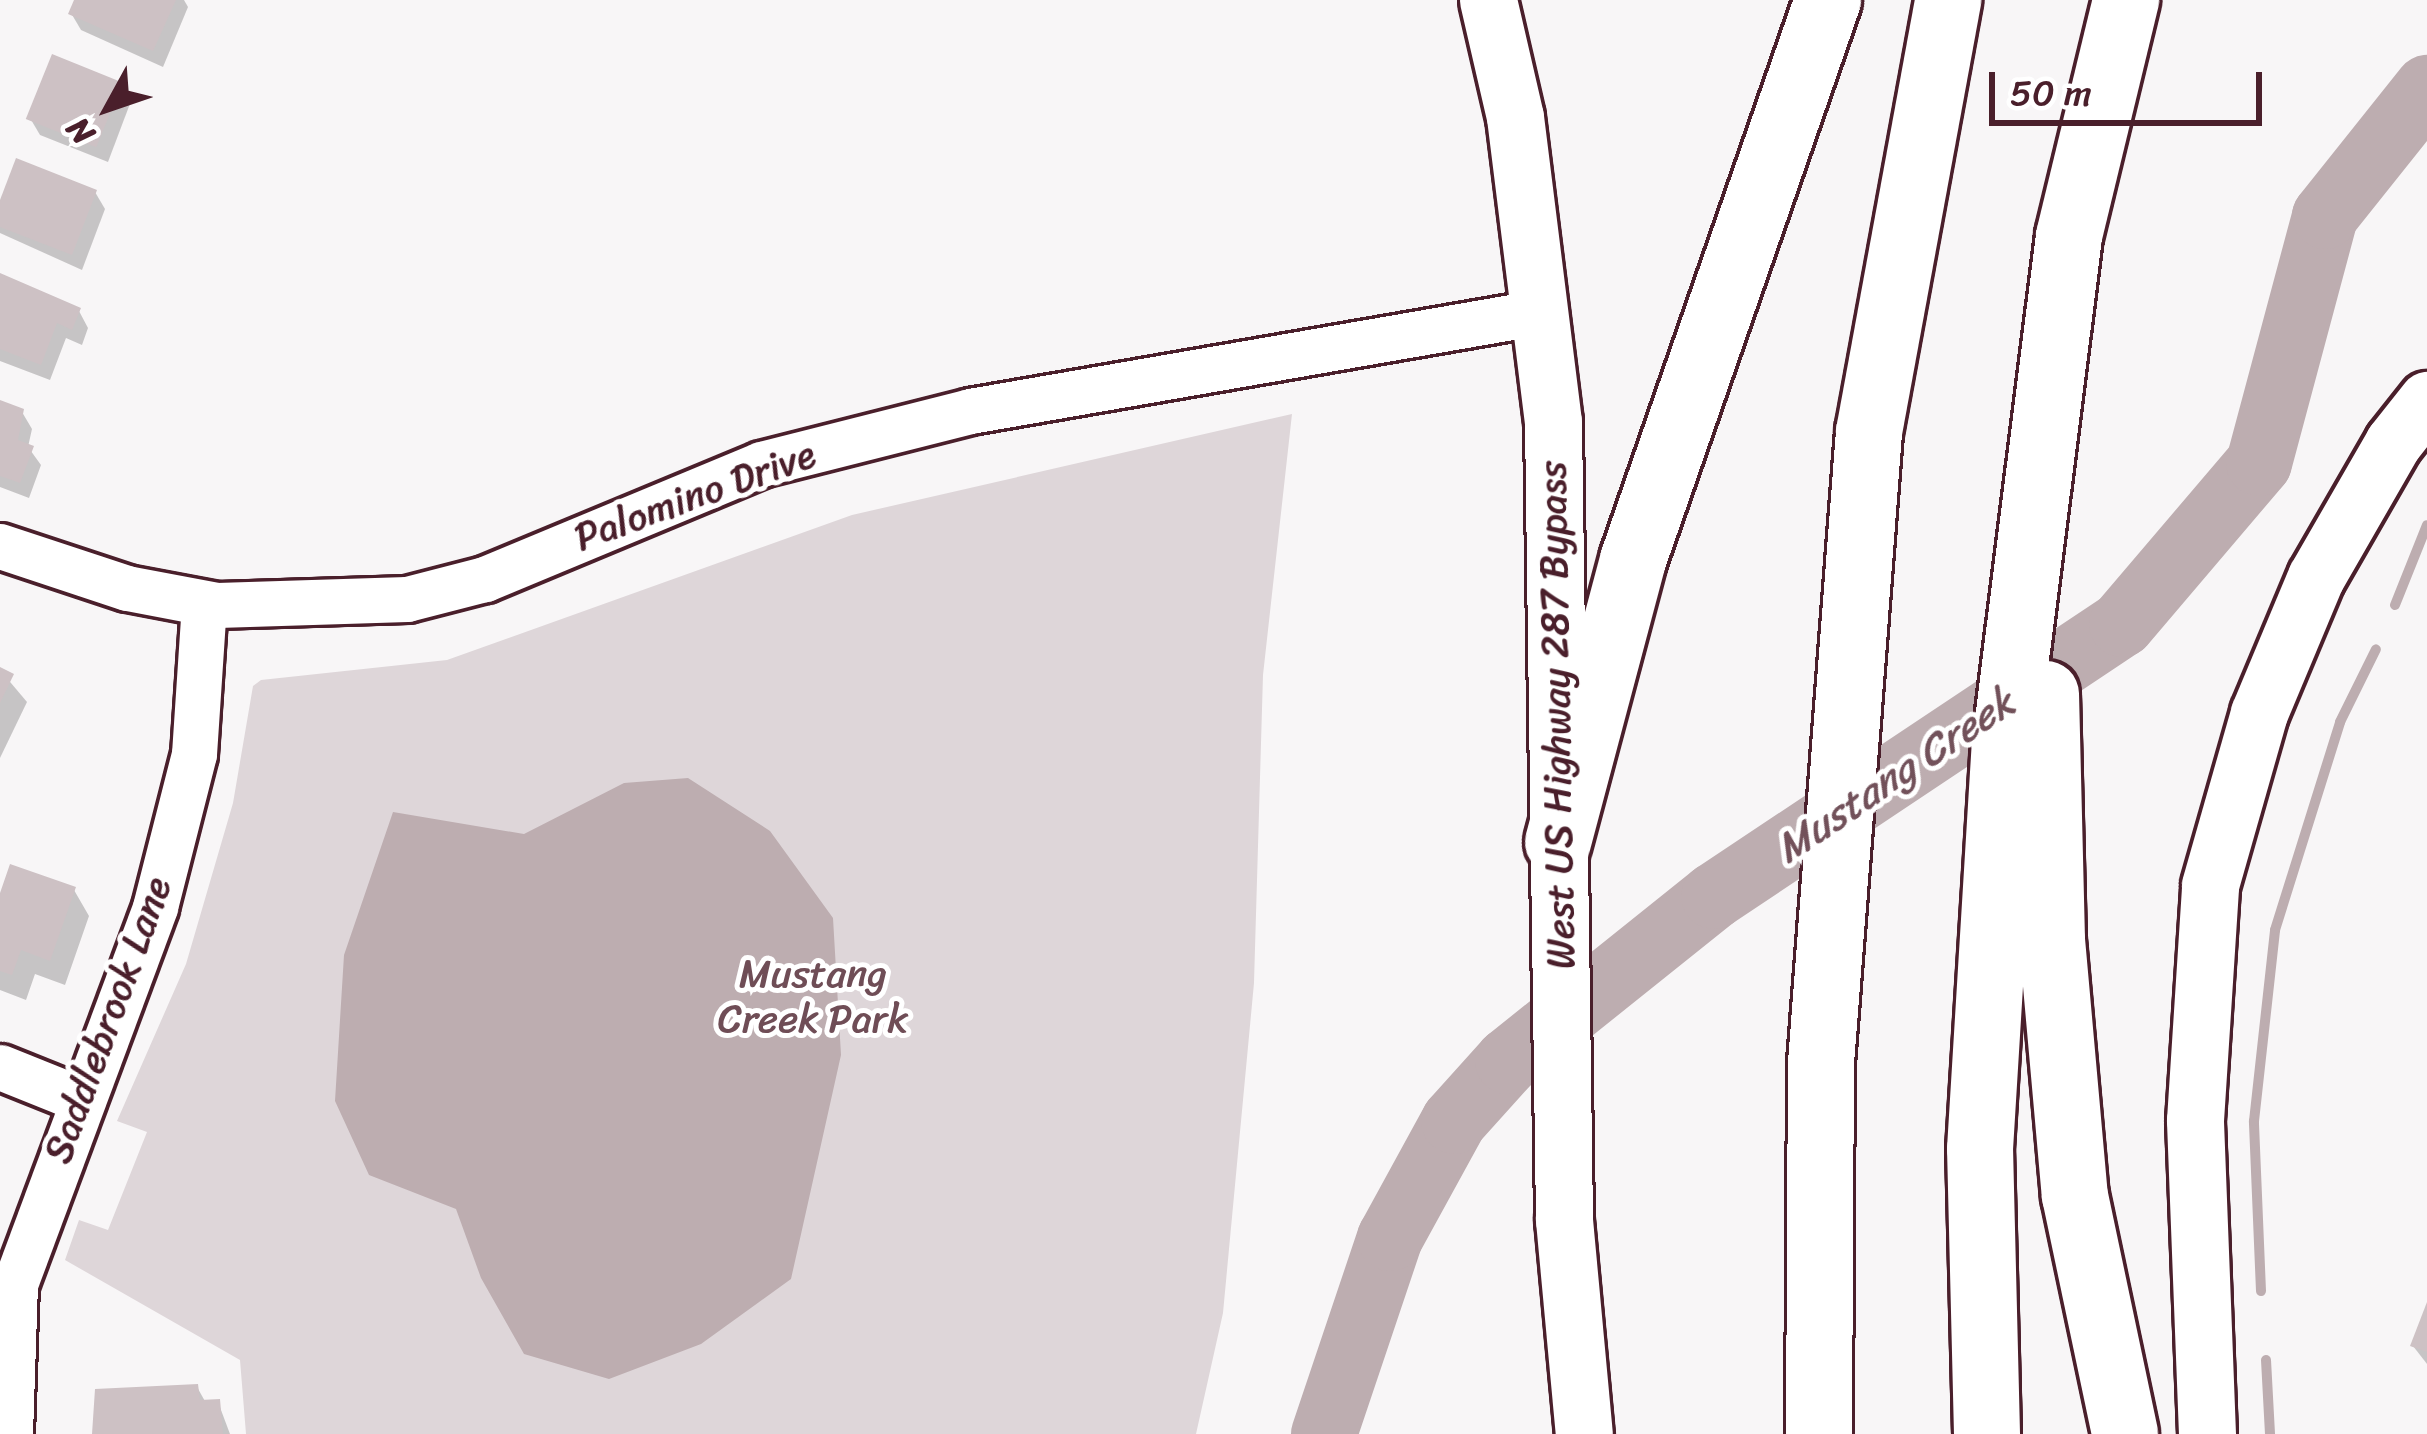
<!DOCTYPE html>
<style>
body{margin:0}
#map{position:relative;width:2427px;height:1434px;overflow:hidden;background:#f8f6f7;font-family:Sriracha,sans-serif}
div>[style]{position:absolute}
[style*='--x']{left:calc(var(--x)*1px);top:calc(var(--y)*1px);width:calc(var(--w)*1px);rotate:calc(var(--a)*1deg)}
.green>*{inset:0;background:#ded6d9}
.water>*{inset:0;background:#bdadb0}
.shadow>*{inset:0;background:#0003}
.stream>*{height:10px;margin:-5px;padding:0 5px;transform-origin:5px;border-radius:5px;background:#bdadb0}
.river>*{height:66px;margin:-33px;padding:0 33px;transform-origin:33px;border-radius:33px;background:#bdadb0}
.building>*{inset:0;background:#cdc1c4;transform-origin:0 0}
.roads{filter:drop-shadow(3px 0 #4a1f2b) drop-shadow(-3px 0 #4a1f2b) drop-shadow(0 3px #4a1f2b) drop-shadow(0 -3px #4a1f2b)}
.minor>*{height:45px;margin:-22.5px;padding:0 22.5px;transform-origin:22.5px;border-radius:22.5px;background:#fff}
.major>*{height:57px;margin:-28.5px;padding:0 28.5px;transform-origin:28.5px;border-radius:28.5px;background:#fff}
.highway>*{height:66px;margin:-33px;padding:0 33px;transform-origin:33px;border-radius:33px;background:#fff}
span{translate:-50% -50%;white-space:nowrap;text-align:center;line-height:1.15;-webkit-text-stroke:10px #fff;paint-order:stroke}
.street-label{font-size:39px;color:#4a1f2b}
.park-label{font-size:39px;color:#6f4d56}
.water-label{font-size:42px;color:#72515a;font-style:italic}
.north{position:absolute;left:48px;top:48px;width:120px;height:120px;-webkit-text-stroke:9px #fff;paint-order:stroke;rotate:230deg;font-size:33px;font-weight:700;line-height:48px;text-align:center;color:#4a1f2b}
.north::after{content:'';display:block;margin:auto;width:42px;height:54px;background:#4a1f2b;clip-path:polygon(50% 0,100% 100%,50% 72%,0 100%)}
.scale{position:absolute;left:1989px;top:72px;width:273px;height:54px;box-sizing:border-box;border:6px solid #4a1f2b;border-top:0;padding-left:15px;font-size:36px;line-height:42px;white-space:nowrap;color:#4a1f2b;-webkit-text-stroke:9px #fff;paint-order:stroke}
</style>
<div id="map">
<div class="green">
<i style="clip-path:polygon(1292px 414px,1263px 675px,1254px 983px,1223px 1313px,1196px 1434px,246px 1434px,240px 1360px,65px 1260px,79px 1220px,108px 1230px,147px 1132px,117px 1121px,186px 964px,233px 803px,253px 686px,261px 680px,447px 660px,852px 515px)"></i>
</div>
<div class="water">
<i style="clip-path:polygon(688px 778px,770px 831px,833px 918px,841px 1055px,791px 1279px,701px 1344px,609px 1379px,524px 1354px,481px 1278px,456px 1209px,369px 1175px,335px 1101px,344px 955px,393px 812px,524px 834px,624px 783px)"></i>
</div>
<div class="shadow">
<i style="clip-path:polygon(77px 0,184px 0,188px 7px,163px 67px,81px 30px,71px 13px)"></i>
<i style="clip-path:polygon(121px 84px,131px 101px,108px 162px,40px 135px,30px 118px)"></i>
<i style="clip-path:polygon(95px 192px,105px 209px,82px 270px,0 233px,0 208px)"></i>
<i style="clip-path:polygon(0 277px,79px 311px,88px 328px,82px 345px,66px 338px,50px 380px,0 361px)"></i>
<i style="clip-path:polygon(0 403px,22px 412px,32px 429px,28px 447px,41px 465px,29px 498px,0 487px)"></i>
<i style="clip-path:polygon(0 670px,27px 702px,0 758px)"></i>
<i style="clip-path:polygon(74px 890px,89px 916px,65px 985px,35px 974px,26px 1000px,0 990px,0 902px)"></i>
<i style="clip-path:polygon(2427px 1309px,2427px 1364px,2413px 1346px)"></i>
<i style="clip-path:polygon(197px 1387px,206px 1403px,218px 1402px,230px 1434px,97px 1434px)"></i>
</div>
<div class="stream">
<i style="--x:2395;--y:605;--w:86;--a:-68.2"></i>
<i style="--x:2261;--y:1291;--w:170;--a:-92.4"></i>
<i style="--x:2254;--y:1121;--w:192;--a:-83.7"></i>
<i style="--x:2275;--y:930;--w:218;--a:-72.6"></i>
<i style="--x:2340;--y:722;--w:81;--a:-63.7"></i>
<i style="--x:2266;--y:1360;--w:74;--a:86.9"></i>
</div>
<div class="river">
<i style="--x:1324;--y:1434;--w:207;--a:-71.4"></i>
<i style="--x:1390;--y:1238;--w:133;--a:-61.3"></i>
<i style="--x:1454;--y:1121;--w:81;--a:-48"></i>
<i style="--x:1508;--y:1061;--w:264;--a:-38.7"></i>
<i style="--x:1714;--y:896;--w:490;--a:-33.7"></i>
<i style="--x:2122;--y:624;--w:211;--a:-49.6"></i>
<i style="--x:2259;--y:463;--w:256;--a:-75"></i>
<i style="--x:2325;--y:216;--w:164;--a:-51.4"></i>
</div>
<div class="building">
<i style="clip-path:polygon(74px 0,176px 0,153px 51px,68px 14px)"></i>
<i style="left:52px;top:54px;width:76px;height:70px;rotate:22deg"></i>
<i style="clip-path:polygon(16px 158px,97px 190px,72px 255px,0 227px,0 200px)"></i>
<i style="clip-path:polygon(0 273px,81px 308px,72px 330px,57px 323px,41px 365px,0 349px)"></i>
<i style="clip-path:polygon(0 400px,24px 409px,18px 440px,34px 446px,20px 483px,0 476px)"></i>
<i style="clip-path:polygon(0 667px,14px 674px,0 703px)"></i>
<i style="clip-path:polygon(10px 864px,76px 887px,50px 961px,21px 950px,12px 975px,0 971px,0 893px)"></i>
<i style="clip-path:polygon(2427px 1302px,2427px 1352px,2410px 1346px)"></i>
<i style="clip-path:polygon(198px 1384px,200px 1400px,220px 1399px,223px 1434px,92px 1434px,95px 1389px)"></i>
</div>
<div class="roads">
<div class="minor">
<i style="--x:0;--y:546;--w:134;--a:18.3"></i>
<i style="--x:127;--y:588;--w:92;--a:10.7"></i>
<i style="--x:217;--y:605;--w:190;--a:-1.8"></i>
<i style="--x:407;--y:599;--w:81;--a:-14.4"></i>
<i style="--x:485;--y:579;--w:299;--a:-22.6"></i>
<i style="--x:761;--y:464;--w:216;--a:-14.2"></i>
<i style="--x:970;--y:411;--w:579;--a:-9.85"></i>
<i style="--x:0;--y:1067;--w:86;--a:21.8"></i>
<i style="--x:10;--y:1434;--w:150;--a:-88.1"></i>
<i style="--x:15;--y:1284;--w:402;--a:-69.6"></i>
<i style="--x:155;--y:907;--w:158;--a:-75.7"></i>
<i style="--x:194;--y:754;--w:151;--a:-86.2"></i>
</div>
<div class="major">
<i style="--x:1488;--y:0;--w:120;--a:77"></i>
<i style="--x:1515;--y:117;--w:307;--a:82.9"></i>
<i style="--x:1553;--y:422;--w:798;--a:89.21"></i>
<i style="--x:1564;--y:1220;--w:215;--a:84.7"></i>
<i style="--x:2207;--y:1434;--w:314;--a:-92.2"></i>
<i style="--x:2195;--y:1120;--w:235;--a:-86.3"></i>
<i style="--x:2210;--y:885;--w:179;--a:-74.1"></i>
<i style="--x:2259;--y:713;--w:147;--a:-67.3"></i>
<i style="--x:2316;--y:577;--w:155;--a:-60.1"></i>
<i style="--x:2393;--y:443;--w:55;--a:-51.7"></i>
</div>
<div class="highway">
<i style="--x:2046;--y:694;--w:246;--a:88.6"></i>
<i style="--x:2052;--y:940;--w:257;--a:84.9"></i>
<i style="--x:2075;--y:1196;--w:243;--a:78.1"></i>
<i style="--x:1558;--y:842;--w:292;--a:-75.1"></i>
<i style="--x:1633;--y:560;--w:593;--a:-70.8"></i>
<i style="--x:1819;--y:1434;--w:371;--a:-89.7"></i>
<i style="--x:1821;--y:1063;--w:633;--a:-85.65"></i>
<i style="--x:1869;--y:432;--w:439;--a:-79.6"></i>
<i style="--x:1987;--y:1434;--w:285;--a:-91.4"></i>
<i style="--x:1980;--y:1149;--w:405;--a:-86.5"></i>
<i style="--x:2005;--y:745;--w:513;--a:-82.83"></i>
<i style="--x:2069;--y:236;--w:243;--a:-76.4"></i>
</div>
</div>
<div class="street-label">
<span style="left:695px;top:496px;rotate:-20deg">Palomino Drive</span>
<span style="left:1557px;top:715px;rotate:-91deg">West US Highway 287 Bypass</span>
<span style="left:108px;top:1020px;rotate:-70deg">Saddlebrook Lane</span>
</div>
<div class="park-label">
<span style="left:813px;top:997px">Mustang<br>Creek Park</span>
</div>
<div class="water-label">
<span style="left:1895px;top:775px;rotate:-34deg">Mustang Creek</span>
</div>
<div class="north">N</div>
<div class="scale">50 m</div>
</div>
